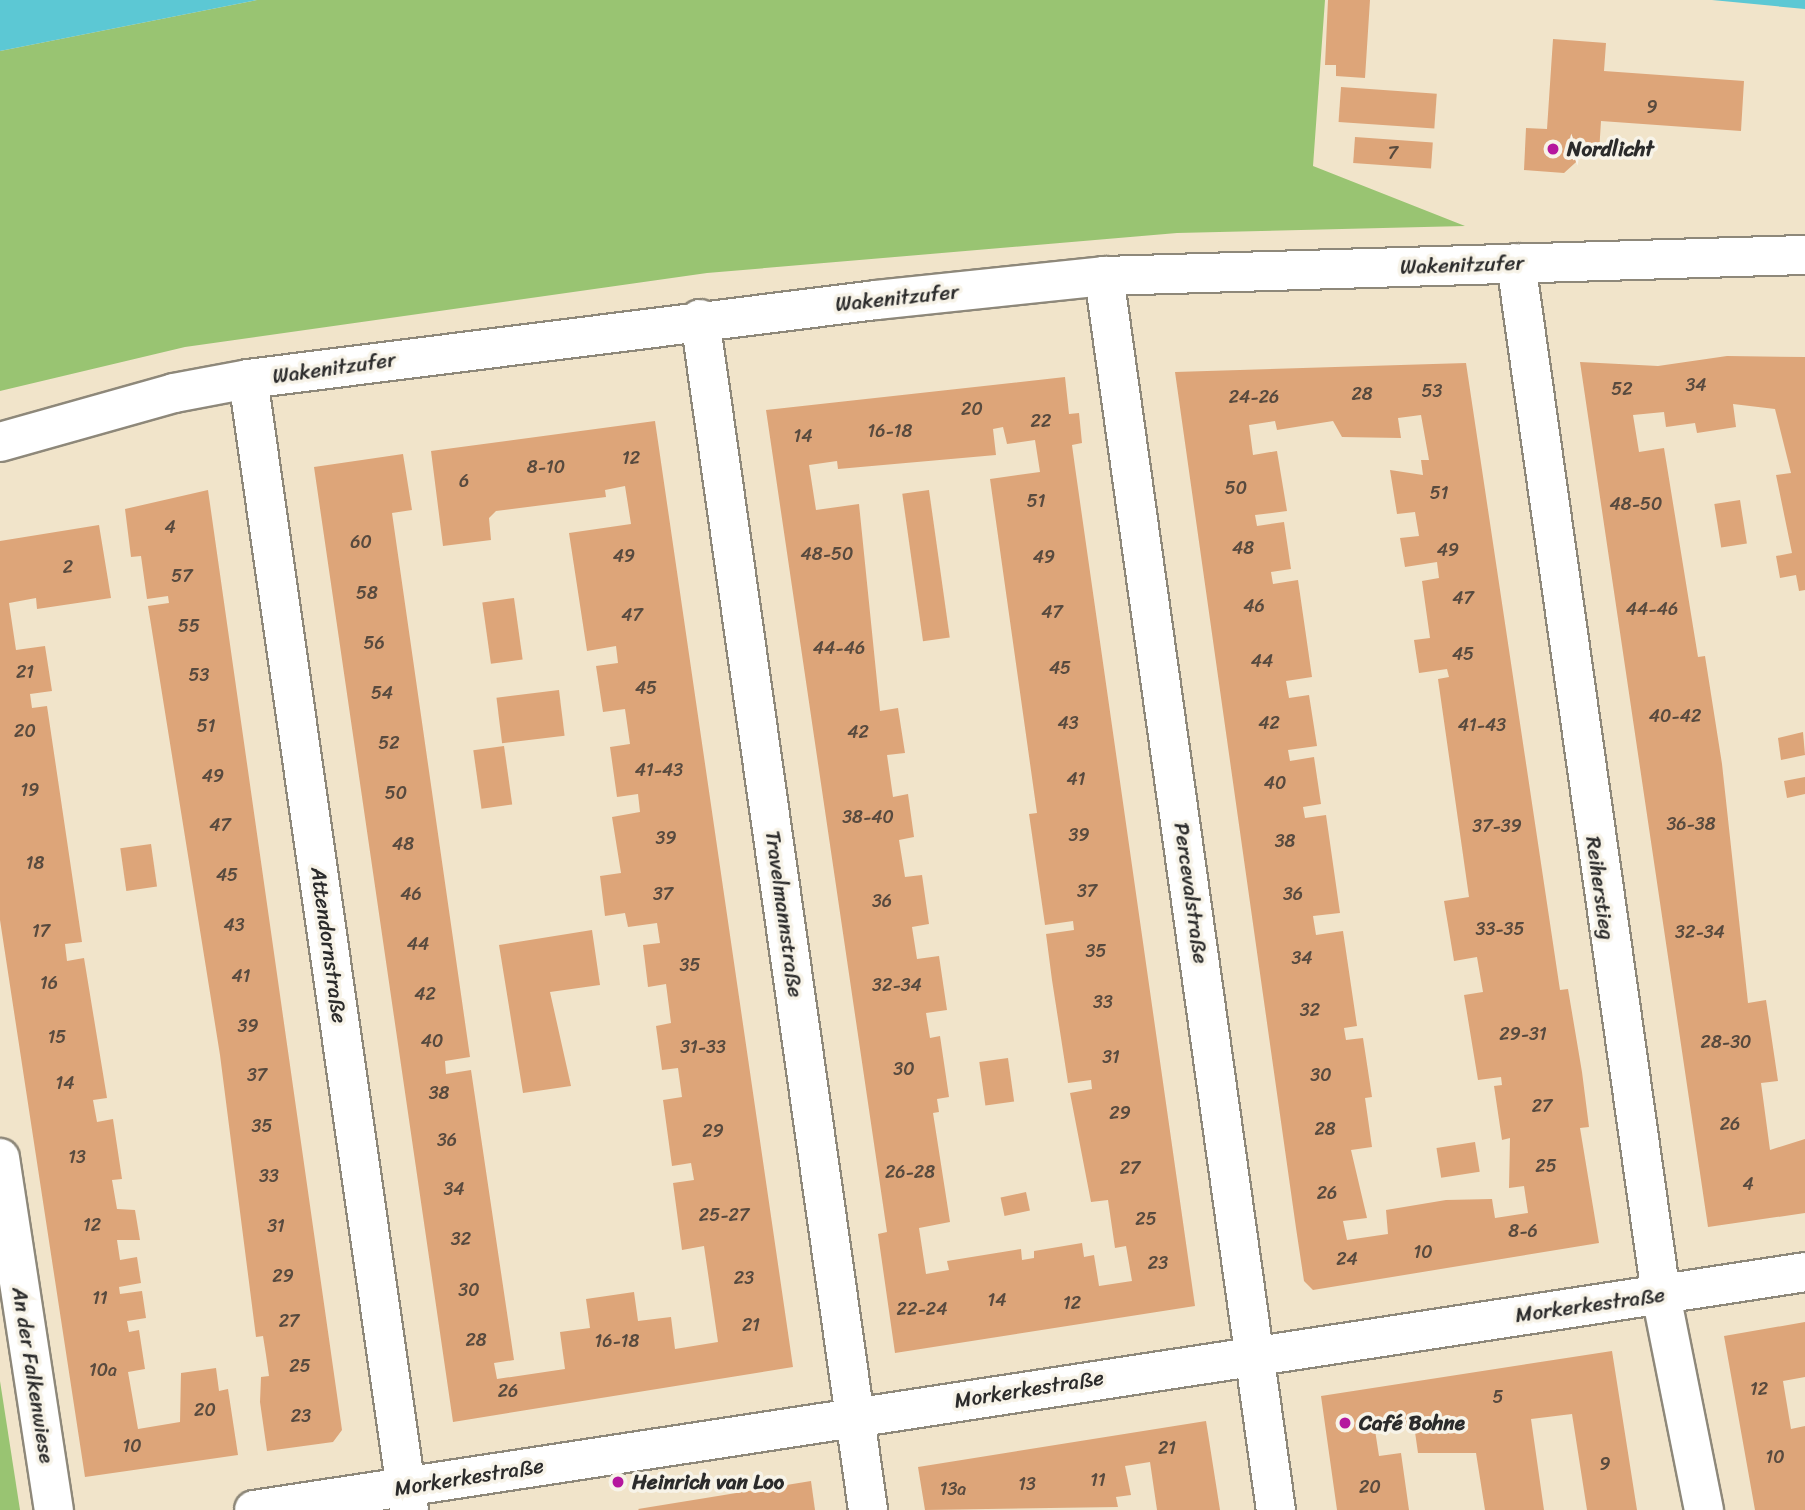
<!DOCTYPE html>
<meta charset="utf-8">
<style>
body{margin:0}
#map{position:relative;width:1805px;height:1510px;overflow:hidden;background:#f1e4ca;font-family:Sriracha,sans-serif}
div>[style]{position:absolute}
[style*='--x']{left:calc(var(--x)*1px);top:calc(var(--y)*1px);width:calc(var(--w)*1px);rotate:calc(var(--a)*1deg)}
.green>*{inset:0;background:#99c472}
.water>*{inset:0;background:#5cc8d4}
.building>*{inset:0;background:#dda579;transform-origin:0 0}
.roads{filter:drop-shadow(2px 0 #8e887a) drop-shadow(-2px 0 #8e887a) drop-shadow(0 2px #8e887a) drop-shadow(0 -2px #8e887a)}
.minor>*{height:38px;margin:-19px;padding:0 19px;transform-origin:19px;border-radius:19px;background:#fff}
.dots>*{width:19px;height:19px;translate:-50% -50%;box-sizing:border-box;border:4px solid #f7f3e8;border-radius:50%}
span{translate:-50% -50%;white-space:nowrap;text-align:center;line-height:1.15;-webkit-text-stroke:7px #f7f3e8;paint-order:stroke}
.number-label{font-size:18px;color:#584a3e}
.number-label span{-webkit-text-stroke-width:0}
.poi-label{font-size:21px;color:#2b2b2b;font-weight:700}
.left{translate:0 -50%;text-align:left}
.street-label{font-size:21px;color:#2b2b2b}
</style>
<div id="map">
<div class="green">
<i style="clip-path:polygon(257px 0,1325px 0,1313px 166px,1465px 226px,1177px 233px,707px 273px,185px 347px,0 391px,0 51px)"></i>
<i style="clip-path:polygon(0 1381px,20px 1510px,0 1510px)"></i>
</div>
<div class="water">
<i style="clip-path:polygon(0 0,257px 0,0 51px)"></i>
<i style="clip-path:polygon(1712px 0,1805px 0,1805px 9px)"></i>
</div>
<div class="building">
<i style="clip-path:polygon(1328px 0,1370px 0,1365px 78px,1336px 76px,1336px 65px,1325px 65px)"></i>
<i style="clip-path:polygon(1553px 39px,1606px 43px,1604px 71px,1744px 81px,1741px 131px,1601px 121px,1599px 153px,1585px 154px,1564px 173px,1524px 170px,1526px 128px,1547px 129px)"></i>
<i style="left:1341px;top:87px;width:96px;height:35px;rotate:4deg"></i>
<i style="left:1355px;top:137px;width:78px;height:26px;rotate:4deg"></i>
<i style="clip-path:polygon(1727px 356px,1805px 357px,1805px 590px,1799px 591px,1796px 575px,1780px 578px,1776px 556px,1792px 553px,1776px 475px,1791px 473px,1775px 409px,1733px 404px,1736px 427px,1697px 433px,1695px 423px,1666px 427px,1664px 412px,1633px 415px,1639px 452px,1664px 448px,1698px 657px,1705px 656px,1722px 764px,1748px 1003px,1766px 1000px,1778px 1081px,1761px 1083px,1770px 1150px,1805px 1139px,1805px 1213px,1708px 1227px,1580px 362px,1658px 366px)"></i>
<i style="clip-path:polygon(evenodd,1466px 363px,1560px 990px,1568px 989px,1582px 1072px,1589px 1127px,1580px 1128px,1599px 1243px,1313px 1290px,1304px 1281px,1296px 1228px,1175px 372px,1466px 363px,1421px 415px,1429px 460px,1421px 460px,1423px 475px,1390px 470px,1397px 514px,1415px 512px,1419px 536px,1400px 538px,1405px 567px,1437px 562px,1439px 578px,1422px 581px,1430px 638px,1414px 640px,1419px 673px,1447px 669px,1449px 677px,1438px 679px,1469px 897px,1444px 901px,1454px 961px,1477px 957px,1483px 992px,1464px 995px,1478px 1080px,1501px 1077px,1502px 1085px,1494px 1086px,1502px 1140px,1510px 1138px,1509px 1188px,1524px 1186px,1528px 1213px,1495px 1218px,1492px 1199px,1446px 1200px,1386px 1210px,1388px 1234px,1347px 1240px,1343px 1221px,1367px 1218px,1351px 1150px,1372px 1147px,1365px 1098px,1372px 1097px,1363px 1038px,1346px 1040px,1344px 1028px,1357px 1026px,1343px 931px,1316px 935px,1313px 916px,1340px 913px,1326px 815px,1305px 818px,1303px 807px,1321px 804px,1314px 757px,1290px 761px,1288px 750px,1317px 746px,1309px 695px,1289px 698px,1286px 681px,1312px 677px,1298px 580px,1273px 584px,1271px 572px,1291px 569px,1284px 522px,1257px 526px,1255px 515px,1287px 511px,1277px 451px,1253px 455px,1249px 425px,1275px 421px,1277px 430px,1333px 421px,1342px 437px,1401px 438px,1398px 418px,1421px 415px)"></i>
<i style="clip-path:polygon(evenodd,1065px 377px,1069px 414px,1079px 413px,1082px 443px,1072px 445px,1075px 467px,1195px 1306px,895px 1353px,878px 1234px,887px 1232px,766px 410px,1065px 377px,1003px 427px,1007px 444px,1035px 440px,1040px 472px,990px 479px,1037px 813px,1029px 814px,1045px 925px,1073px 921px,1074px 930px,1046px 934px,1052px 980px,1068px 1083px,1091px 1080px,1092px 1089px,1070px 1093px,1091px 1202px,1108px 1200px,1115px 1248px,1126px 1246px,1132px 1281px,1099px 1286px,1094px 1255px,1084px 1257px,1082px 1243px,1034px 1251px,1034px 1258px,1022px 1260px,1021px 1249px,947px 1261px,949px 1270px,926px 1274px,919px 1228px,950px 1222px,933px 1113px,939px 1112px,937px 1099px,949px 1097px,940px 1036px,930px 1038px,926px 1013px,947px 1010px,939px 956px,917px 959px,912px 927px,929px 924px,922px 875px,905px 877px,899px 840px,914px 837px,908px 794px,893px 797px,887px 755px,905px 753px,898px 708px,880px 711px,859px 504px,816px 510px,809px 465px,837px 461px,838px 469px,996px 455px,993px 429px,1003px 427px)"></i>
<i style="clip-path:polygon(655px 421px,793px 1367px,453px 1422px,314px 467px,403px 454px,412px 510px,392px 513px,470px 1057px,445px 1061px,446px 1074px,471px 1070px,514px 1360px,494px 1363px,497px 1379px,565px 1369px,560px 1332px,590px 1328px,586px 1299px,634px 1292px,638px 1321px,671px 1317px,675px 1349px,718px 1342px,704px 1246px,682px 1250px,673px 1183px,694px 1180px,691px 1163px,672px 1166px,663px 1100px,682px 1097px,678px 1068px,662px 1070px,656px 1026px,671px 1023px,669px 1007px,666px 984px,648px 987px,643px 945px,660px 943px,657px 923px,628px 927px,625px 913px,605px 916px,600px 876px,621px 873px,612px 817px,640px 812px,638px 794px,617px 797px,610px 747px,630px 744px,625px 709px,603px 712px,596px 666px,618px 663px,616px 646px,587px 651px,569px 533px,631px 524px,625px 486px,605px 490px,606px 497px,496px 511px,489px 518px,491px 540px,443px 546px,431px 451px)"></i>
<i style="clip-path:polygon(208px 490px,342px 1430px,333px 1442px,267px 1451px,260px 1402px,261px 1377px,269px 1376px,266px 1355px,263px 1336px,256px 1337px,220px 1055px,148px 606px,169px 603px,168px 596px,147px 599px,141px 556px,131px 557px,125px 509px)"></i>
<i style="left:929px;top:490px;width:149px;height:27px;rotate:82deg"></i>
<i style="left:1740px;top:500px;width:44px;height:26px;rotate:81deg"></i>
<i style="clip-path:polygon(99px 525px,111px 598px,37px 609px,36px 598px,9px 603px,16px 650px,45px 646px,52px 691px,30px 694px,32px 708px,47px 706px,82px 942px,65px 944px,67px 961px,84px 958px,107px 1098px,93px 1100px,97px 1122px,113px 1119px,122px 1179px,112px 1180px,117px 1209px,135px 1210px,140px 1240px,117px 1240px,120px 1260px,137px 1257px,141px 1283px,119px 1287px,120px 1294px,142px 1291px,146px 1318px,127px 1321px,129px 1332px,139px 1330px,145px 1369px,128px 1372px,138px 1429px,180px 1422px,181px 1373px,216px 1368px,219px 1391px,228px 1389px,238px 1455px,85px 1477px,0 920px,0 541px)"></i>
<i style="left:514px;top:598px;width:62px;height:32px;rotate:82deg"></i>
<i style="left:559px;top:690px;width:46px;height:63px;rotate:83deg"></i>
<i style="clip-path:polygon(1803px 732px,1805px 755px,1781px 760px,1778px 738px)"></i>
<i style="left:504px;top:746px;width:59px;height:31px;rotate:82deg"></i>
<i style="clip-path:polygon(1805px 777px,1805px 794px,1787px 798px,1784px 781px)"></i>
<i style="left:151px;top:844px;width:43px;height:31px;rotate:82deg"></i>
<i style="clip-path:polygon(592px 930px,600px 985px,550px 992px,571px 1086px,523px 1093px,499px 945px)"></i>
<i style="left:1008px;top:1058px;width:44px;height:29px;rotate:82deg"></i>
<i style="left:1475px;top:1142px;width:30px;height:39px;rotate:81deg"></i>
<i style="left:1026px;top:1192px;width:19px;height:26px;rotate:78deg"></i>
<i style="clip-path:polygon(1805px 1322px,1805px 1377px,1783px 1381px,1791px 1429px,1805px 1426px,1805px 1510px,1755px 1510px,1724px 1336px)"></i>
<i style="clip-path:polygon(1612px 1351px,1637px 1510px,1587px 1510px,1572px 1414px,1531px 1419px,1544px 1510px,1485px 1510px,1476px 1453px,1418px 1453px,1414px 1425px,1375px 1430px,1379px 1456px,1401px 1453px,1409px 1510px,1337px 1510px,1321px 1396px)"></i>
<i style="clip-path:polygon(1206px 1421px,1220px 1510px,1157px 1510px,1150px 1462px,1125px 1466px,1131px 1495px,1116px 1497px,1118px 1507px,925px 1510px,918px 1467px)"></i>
<i style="clip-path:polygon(811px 1481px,815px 1510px,639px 1510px,638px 1509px)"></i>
</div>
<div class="roads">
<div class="minor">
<i style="--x:1516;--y:263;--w:1042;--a:82"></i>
<i style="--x:1661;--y:1295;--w:219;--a:78.7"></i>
<i style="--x:1104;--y:276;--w:1246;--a:82.07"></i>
<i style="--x:700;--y:319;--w:1203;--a:81.97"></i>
<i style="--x:248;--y:379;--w:1142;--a:81.9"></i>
<i style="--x:0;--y:442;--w:181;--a:-15.7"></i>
<i style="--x:174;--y:393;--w:75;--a:-10.7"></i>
<i style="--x:248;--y:379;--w:633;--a:-7.17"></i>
<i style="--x:876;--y:300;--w:229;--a:-6"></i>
<i style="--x:1104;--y:276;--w:701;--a:-1.72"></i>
<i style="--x:0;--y:1158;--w:356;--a:81.3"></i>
<i style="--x:254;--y:1510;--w:1569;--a:-8.72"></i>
</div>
</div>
<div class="dots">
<i style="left:1553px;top:149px;background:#b5179e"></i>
<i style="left:1345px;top:1423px;background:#b5179e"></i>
<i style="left:618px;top:1482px;background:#b5179e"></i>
</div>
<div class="number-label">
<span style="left:1652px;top:107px">9</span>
<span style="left:1393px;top:153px">7</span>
<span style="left:1696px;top:385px">34</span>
<span style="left:1622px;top:389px">52</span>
<span style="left:1432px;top:391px">53</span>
<span style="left:1362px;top:394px">28</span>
<span style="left:1254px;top:397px">24-26</span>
<span style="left:972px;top:409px">20</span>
<span style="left:1041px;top:421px">22</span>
<span style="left:890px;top:431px">16-18</span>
<span style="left:803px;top:436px">14</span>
<span style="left:631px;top:458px">12</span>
<span style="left:546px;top:467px">8-10</span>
<span style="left:464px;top:481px">6</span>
<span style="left:1236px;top:488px">50</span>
<span style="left:1439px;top:493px">51</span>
<span style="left:1036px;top:501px">51</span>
<span style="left:1636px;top:504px">48-50</span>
<span style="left:170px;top:527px">4</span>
<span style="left:361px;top:542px">60</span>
<span style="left:1243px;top:548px">48</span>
<span style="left:1448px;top:550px">49</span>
<span style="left:827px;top:554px">48-50</span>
<span style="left:624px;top:556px">49</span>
<span style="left:1044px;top:557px">49</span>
<span style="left:68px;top:567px">2</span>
<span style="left:182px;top:576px">57</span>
<span style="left:367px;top:593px">58</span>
<span style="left:1463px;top:598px">47</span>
<span style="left:1254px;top:606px">46</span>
<span style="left:1652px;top:609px">44-46</span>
<span style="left:1052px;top:612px">47</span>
<span style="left:632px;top:615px">47</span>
<span style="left:189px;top:626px">55</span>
<span style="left:374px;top:643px">56</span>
<span style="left:839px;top:648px">44-46</span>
<span style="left:1463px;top:654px">45</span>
<span style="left:1262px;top:661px">44</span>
<span style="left:1060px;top:668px">45</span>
<span style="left:25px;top:672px">21</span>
<span style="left:199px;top:675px">53</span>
<span style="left:646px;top:688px">45</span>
<span style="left:382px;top:693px">54</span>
<span style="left:1675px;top:716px">40-42</span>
<span style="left:1068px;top:723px">43</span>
<span style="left:1269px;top:723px">42</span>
<span style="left:1482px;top:725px">41-43</span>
<span style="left:206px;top:726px">51</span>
<span style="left:25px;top:731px">20</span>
<span style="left:858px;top:732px">42</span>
<span style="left:389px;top:743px">52</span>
<span style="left:659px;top:770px">41-43</span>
<span style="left:213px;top:776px">49</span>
<span style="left:1076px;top:779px">41</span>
<span style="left:1275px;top:783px">40</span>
<span style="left:30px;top:790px">19</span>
<span style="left:396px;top:793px">50</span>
<span style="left:868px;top:817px">38-40</span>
<span style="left:1691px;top:824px">36-38</span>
<span style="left:220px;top:825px">47</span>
<span style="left:1497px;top:826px">37-39</span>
<span style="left:1079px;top:835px">39</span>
<span style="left:666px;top:838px">39</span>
<span style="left:1285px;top:841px">38</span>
<span style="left:403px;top:844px">48</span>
<span style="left:35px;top:863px">18</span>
<span style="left:227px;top:875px">45</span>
<span style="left:1087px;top:891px">37</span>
<span style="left:411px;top:894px">46</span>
<span style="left:663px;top:894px">37</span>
<span style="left:1293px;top:894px">36</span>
<span style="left:882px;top:901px">36</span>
<span style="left:234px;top:925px">43</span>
<span style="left:1500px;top:929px">33-35</span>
<span style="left:41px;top:931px">17</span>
<span style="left:1700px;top:932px">32-34</span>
<span style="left:418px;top:944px">44</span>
<span style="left:1096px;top:951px">35</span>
<span style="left:1302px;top:958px">34</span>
<span style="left:690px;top:965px">35</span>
<span style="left:241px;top:976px">41</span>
<span style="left:49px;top:983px">16</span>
<span style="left:897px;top:985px">32-34</span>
<span style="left:425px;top:994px">42</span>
<span style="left:1103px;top:1002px">33</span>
<span style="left:1310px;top:1010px">32</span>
<span style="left:248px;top:1026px">39</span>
<span style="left:1523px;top:1034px">29-31</span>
<span style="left:57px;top:1037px">15</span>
<span style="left:432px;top:1041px">40</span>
<span style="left:1726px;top:1042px">28-30</span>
<span style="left:703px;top:1047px">31-33</span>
<span style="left:1111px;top:1057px">31</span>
<span style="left:904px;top:1069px">30</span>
<span style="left:257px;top:1075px">37</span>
<span style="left:1321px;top:1075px">30</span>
<span style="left:65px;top:1083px">14</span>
<span style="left:439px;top:1093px">38</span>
<span style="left:1542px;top:1106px">27</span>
<span style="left:1120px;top:1113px">29</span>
<span style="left:1730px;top:1124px">26</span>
<span style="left:262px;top:1126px">35</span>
<span style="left:1325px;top:1129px">28</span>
<span style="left:713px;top:1131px">29</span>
<span style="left:447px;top:1140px">36</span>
<span style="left:77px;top:1157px">13</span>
<span style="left:1546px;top:1166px">25</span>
<span style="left:1130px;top:1168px">27</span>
<span style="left:910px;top:1172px">26-28</span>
<span style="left:269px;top:1176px">33</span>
<span style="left:1748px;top:1184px">4</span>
<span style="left:454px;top:1189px">34</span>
<span style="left:1327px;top:1193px">26</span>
<span style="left:724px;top:1215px">25-27</span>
<span style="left:1146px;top:1219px">25</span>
<span style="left:92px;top:1225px">12</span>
<span style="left:276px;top:1226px">31</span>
<span style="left:1523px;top:1231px">8-6</span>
<span style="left:461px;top:1239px">32</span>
<span style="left:1423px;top:1252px">10</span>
<span style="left:1347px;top:1259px">24</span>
<span style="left:1158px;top:1263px">23</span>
<span style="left:283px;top:1276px">29</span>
<span style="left:744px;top:1278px">23</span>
<span style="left:469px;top:1290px">30</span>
<span style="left:100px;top:1298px">11</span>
<span style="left:997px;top:1300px">14</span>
<span style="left:1072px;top:1303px">12</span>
<span style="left:922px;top:1309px">22-24</span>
<span style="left:289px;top:1321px">27</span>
<span style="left:751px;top:1325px">21</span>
<span style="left:476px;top:1340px">28</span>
<span style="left:617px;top:1341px">16-18</span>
<span style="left:300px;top:1366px">25</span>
<span style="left:103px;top:1370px">10a</span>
<span style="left:1759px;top:1389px">12</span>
<span style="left:508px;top:1391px">26</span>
<span style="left:1498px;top:1397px">5</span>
<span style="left:205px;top:1410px">20</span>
<span style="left:301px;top:1416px">23</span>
<span style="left:132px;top:1446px">10</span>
<span style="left:1167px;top:1448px">21</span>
<span style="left:1775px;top:1457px">10</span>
<span style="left:1605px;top:1464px">9</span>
<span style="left:1098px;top:1480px">11</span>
<span style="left:1027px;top:1484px">13</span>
<span style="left:1370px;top:1487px">20</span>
<span style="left:953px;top:1489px">13a</span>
</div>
<div class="poi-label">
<span class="left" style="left:1567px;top:149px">Nordlicht</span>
<span class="left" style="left:1359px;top:1423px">Café Bohne</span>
<span class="left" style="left:632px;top:1482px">Heinrich van Loo</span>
</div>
<div class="street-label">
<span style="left:1462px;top:265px;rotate:-2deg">Wakenitzufer</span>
<span style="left:897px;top:298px;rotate:-6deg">Wakenitzufer</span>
<span style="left:334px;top:368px;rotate:-8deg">Wakenitzufer</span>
<span style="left:1600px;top:888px;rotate:82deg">Reiherstieg</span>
<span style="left:1191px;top:893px;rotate:82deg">Percevalstraße</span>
<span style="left:784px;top:914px;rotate:82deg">Travelmannstraße</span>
<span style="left:329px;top:945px;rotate:82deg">Attendornstraße</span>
<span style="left:1590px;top:1305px;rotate:-8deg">Morkerkestraße</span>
<span style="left:33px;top:1375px;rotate:81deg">An der Falkenwiese</span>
<span style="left:1029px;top:1389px;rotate:-9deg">Morkerkestraße</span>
<span style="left:469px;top:1477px;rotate:-9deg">Morkerkestraße</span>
</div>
</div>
